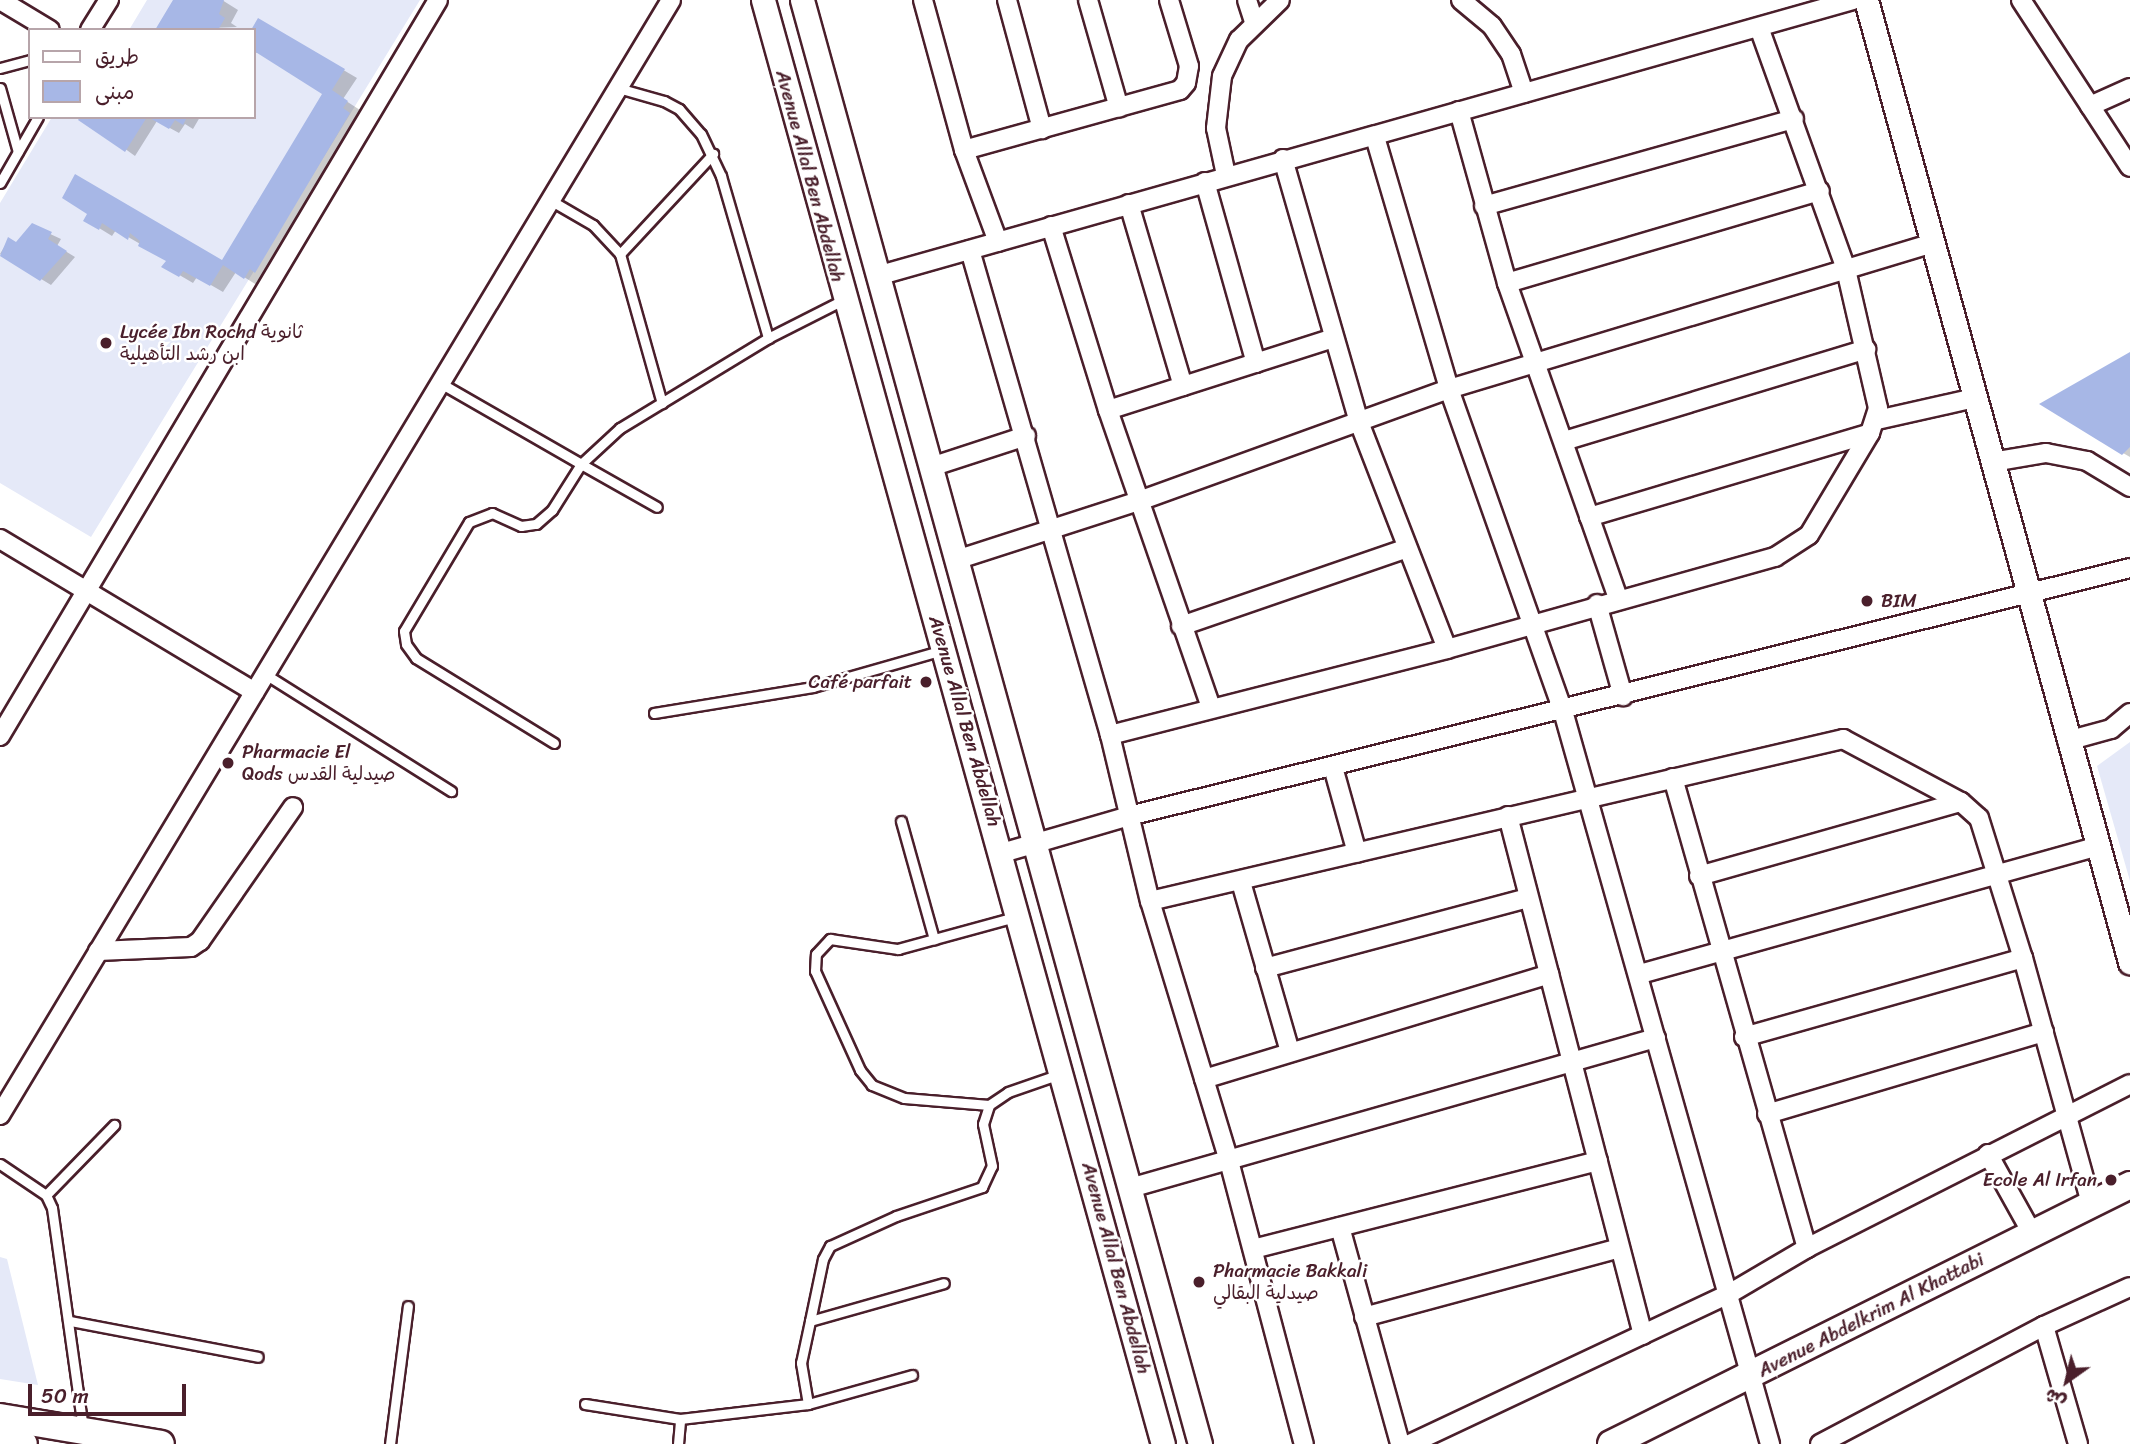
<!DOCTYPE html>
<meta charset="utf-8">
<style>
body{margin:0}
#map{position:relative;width:2130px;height:1444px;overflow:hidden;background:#fff;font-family:Sriracha,"Playpen Sans Arabic",sans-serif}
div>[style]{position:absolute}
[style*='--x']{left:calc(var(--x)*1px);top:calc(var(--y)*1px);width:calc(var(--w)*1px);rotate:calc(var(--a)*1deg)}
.built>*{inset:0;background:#e5e9f8}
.shadow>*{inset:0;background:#0003}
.building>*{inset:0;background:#a7b7e6}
.roads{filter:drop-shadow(2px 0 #4a1f2b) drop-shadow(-2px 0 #4a1f2b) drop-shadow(0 2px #4a1f2b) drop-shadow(0 -2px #4a1f2b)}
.service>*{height:9px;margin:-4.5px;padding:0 4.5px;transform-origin:4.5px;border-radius:4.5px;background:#fff}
.minor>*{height:18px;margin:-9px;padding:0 9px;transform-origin:9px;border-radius:9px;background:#fff}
.tertiary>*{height:23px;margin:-11.5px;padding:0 11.5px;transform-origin:11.5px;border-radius:11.5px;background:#fff}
.secondary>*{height:26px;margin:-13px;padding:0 13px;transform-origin:13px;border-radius:13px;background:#fff}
.dots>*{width:19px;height:19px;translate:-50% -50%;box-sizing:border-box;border:4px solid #fff;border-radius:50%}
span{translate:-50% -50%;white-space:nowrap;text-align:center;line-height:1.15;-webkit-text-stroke:5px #fff;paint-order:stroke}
.street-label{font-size:19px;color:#4a1f2b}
.poi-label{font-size:19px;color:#4a1f2b}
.left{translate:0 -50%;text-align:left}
.right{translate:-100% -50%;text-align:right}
.legend{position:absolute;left:28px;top:28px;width:228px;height:91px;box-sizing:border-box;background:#fff;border:2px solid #b7a5aa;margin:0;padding:9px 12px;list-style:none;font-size:21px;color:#4a1f2b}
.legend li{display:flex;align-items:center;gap:14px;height:35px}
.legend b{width:35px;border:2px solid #b7a5aa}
.north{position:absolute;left:2032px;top:1346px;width:70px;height:70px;-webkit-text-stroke:5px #fff;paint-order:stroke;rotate:214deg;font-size:19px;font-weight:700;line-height:28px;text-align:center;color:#4a1f2b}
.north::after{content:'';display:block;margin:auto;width:24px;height:32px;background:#4a1f2b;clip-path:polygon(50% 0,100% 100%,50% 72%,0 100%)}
.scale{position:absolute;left:28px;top:1384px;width:158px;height:32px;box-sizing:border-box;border:4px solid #4a1f2b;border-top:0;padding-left:9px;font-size:21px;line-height:24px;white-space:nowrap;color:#4a1f2b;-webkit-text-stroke:5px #fff;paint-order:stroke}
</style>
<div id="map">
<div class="built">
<i style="clip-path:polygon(147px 0,420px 0,91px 537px,0 483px,0 203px,52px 117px,254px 117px,254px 30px,129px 30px)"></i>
<i style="clip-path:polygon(2130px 742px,2130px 881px,2097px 766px)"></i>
<i style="clip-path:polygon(0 1257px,7px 1259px,38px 1385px,0 1379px)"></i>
</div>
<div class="shadow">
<i style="clip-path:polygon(175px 0,222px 0,238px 10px,231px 23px,237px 27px,157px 30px)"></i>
<i style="clip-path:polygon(258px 20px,357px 78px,343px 99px,360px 110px,355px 117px,362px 121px,269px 278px,263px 275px,257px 285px,236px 272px,223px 292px,197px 277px,193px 283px,164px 266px,168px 260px,116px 230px,112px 236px,86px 220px,89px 214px,223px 262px,324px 93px,258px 52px,254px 54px)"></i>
<i style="clip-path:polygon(81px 117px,200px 117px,193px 129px,185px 124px,179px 133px,157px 121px,135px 156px)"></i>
<i style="clip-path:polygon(33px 226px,61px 239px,57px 246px,75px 257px,51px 285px,0 254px,9px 239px,17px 244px)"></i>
<i style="clip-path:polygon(2130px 354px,2130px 457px,2123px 453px)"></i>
</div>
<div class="building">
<i style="clip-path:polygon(173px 0,224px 0,219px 14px,225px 18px,218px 30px,155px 30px)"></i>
<i style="clip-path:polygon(258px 18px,345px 69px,332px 90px,348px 101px,343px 108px,350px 113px,255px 273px,250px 269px,244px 279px,223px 265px,210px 286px,183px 271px,179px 277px,161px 267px,166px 261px,138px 246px,140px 241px,130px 233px,128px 240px,102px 223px,99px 230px,83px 221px,87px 214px,62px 198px,75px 174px,222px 260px,322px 94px,254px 51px,251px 30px)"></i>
<i style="clip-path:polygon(80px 117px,147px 117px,125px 152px,78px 120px)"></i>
<i style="clip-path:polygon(148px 117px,187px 117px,183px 125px,175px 120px,169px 129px)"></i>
<i style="clip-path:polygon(32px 223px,52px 232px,48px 239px,67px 251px,40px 281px,0 256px,8px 237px,16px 242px)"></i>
<i style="clip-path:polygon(2130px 352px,2130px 447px,2122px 455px,2039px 404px)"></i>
</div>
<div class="roads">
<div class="service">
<i style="--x:0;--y:68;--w:31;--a:-15"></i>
<i style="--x:0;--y:88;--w:66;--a:74.3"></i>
<i style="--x:618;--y:88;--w:48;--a:15.8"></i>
<i style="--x:664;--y:101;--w:17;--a:28"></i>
<i style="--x:679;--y:109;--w:33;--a:49"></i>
<i style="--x:701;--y:134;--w:47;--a:64.5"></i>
<i style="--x:721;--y:176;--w:169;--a:73.8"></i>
<i style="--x:0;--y:183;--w:76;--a:-60.1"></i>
<i style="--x:550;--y:200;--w:50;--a:30.2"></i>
<i style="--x:593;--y:225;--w:40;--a:47"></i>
<i style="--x:620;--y:254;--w:155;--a:74.3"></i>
<i style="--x:620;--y:254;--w:137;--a:-47.1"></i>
<i style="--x:442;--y:384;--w:160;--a:29.9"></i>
<i style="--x:581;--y:464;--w:53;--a:-42.7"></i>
<i style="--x:620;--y:428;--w:173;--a:-31.3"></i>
<i style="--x:768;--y:338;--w:84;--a:-26.9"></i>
<i style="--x:265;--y:674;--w:220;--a:32.2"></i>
<i style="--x:654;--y:713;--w:161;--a:-9.3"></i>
<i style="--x:813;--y:687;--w:135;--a:-15.9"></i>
<i style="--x:554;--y:743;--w:162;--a:-148.4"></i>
<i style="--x:416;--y:658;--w:17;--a:-126"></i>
<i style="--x:406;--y:644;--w:13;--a:-99"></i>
<i style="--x:404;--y:631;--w:127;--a:-59.2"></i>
<i style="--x:469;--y:522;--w:25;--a:-21"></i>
<i style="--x:492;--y:513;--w:32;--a:24"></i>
<i style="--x:521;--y:526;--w:15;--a:-8"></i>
<i style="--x:536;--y:524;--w:21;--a:-41"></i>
<i style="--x:552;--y:510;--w:54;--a:-57.8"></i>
<i style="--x:581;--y:464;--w:87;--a:29.5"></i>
<i style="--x:901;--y:821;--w:123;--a:74.4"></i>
<i style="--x:989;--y:1105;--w:85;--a:-175.3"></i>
<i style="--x:904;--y:1098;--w:35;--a:-158"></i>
<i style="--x:872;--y:1085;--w:19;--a:-129"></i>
<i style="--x:860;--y:1070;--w:109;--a:-114.4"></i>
<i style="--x:815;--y:971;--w:17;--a:-87"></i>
<i style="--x:816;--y:954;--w:21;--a:-47"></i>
<i style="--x:830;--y:939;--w:69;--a:8.4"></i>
<i style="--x:898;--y:949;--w:121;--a:-15.3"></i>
<i style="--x:0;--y:1164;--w:55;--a:34"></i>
<i style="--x:46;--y:1195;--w:14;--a:65"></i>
<i style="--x:52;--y:1208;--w:223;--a:82"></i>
<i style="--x:46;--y:1195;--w:98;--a:-45.8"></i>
<i style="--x:70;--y:1321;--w:191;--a:10.8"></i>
<i style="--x:810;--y:1321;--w:63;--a:-78.2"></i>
<i style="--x:823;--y:1259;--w:15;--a:-62"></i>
<i style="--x:830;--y:1246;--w:72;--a:-24.4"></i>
<i style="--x:896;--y:1216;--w:91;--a:-18.6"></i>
<i style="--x:982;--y:1187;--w:23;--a:-65"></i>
<i style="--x:992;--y:1166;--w:43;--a:-102.1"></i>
<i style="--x:983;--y:1124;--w:20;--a:-72"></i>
<i style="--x:989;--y:1105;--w:23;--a:-34"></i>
<i style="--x:1008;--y:1092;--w:55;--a:-19.1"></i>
<i style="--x:585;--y:1404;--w:96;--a:9"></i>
<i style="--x:808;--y:1404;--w:42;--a:-99.7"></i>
<i style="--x:801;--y:1363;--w:43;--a:-77.9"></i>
<i style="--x:810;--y:1321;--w:139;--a:-15.8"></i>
<i style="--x:390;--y:1444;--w:139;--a:-82.6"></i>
<i style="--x:678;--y:1444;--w:25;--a:-85"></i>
<i style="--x:680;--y:1419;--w:129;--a:-6.7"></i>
<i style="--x:808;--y:1404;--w:108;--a:-15.6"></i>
</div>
<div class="minor">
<i style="--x:0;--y:0;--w:58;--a:31"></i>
<i style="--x:923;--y:0;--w:156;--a:74.7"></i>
<i style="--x:964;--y:150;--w:98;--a:69.7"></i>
<i style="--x:1007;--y:0;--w:134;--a:74.8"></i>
<i style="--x:1088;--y:0;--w:112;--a:74"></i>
<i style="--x:1247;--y:0;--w:23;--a:72"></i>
<i style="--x:1461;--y:0;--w:40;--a:40"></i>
<i style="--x:1492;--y:26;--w:34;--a:56"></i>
<i style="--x:1511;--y:54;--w:41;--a:71.6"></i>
<i style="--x:2021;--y:0;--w:199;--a:56.9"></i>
<i style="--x:90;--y:30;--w:36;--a:-58"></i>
<i style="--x:2090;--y:106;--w:44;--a:-24.2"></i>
<i style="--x:1459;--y:111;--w:179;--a:74.4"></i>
<i style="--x:1507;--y:283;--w:334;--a:70.6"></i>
<i style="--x:1375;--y:137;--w:263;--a:73.6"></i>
<i style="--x:1449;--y:389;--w:342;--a:70.5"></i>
<i style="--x:1563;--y:711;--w:762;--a:74.23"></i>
<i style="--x:964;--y:150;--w:224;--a:-15.5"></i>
<i style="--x:1180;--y:90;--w:9;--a:-49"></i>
<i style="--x:1186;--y:83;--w:17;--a:-80"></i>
<i style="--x:1189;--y:66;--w:69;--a:-106.9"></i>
<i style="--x:1283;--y:159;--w:274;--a:73.9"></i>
<i style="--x:1359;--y:422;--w:243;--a:68.8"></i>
<i style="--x:1226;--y:175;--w:48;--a:-102"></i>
<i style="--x:1216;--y:128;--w:52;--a:-83.4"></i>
<i style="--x:1222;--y:76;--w:40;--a:-65"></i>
<i style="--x:1239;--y:40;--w:57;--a:-44.3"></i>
<i style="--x:1205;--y:182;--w:188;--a:74.3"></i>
<i style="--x:1129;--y:204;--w:190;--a:73.5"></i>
<i style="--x:1484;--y:206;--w:322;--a:-15.7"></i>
<i style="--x:1051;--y:226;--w:193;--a:72.8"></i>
<i style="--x:1108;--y:410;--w:315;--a:70.9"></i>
<i style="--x:970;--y:250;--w:505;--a:73.9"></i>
<i style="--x:1110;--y:735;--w:171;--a:76.5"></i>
<i style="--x:1150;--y:901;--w:272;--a:73.1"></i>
<i style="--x:1229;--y:1161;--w:293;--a:75.2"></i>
<i style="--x:877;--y:276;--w:1014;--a:-15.79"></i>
<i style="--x:1507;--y:283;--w:326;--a:-16.4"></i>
<i style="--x:1108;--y:410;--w:236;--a:-17.7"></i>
<i style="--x:1877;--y:420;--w:100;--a:-12.7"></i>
<i style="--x:1564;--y:441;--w:316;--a:-16.9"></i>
<i style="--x:1992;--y:462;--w:55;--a:-9.5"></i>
<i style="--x:2046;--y:453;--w:42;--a:11"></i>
<i style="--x:2087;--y:461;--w:50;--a:31.2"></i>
<i style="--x:931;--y:467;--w:100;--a:-18.1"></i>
<i style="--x:1589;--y:517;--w:293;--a:-16.6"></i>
<i style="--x:0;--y:539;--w:297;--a:31"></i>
<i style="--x:956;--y:560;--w:192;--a:-17.9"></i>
<i style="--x:1139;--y:501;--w:330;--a:-19.9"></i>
<i style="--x:1449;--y:389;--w:506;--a:-16.79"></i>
<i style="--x:1597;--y:604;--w:96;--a:74.2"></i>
<i style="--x:1181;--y:626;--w:239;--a:-19"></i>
<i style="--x:1110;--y:735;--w:348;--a:-14.3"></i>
<i style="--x:1447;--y:649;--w:341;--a:-15.7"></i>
<i style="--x:1775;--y:557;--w:40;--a:-32.9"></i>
<i style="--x:1809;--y:535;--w:119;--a:-59.1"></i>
<i style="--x:1870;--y:433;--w:26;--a:-72"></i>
<i style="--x:1878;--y:408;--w:143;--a:-103"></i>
<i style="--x:1846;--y:269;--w:256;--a:-109.8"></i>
<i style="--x:0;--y:736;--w:856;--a:-59.24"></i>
<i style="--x:2067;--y:741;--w:46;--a:-15.3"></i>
<i style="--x:2111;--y:729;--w:25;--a:-40"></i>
<i style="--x:1333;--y:767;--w:89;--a:74.4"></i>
<i style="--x:1673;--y:778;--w:489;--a:74.1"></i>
<i style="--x:1508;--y:816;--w:536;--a:75.42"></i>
<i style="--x:1002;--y:853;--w:132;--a:-16.2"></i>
<i style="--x:1129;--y:816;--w:1031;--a:-13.91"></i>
<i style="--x:1699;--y:876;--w:272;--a:-15.8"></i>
<i style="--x:1241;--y:882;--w:177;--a:73.9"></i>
<i style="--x:1150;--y:901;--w:712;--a:-13.16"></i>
<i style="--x:1843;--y:739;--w:134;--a:28.1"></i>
<i style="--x:1961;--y:802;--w:24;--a:42"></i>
<i style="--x:1979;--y:818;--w:147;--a:72.6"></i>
<i style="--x:2023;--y:958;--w:255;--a:74.5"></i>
<i style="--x:98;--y:951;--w:93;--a:-2.5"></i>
<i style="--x:191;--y:947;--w:11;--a:-34"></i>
<i style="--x:200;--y:941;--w:163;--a:-55.2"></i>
<i style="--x:1265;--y:968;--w:272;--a:-14.9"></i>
<i style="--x:1640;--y:974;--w:473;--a:-15.6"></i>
<i style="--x:1744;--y:1037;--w:290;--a:-15.8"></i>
<i style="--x:1204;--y:1079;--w:361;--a:-16.9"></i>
<i style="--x:1767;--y:1114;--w:289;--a:-16.5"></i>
<i style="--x:0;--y:1115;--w:1301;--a:-58.96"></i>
<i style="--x:1988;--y:1154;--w:90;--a:60.9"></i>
<i style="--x:1130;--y:1188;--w:547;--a:-15.92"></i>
<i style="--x:1340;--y:1227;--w:225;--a:74.5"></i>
<i style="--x:1253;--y:1249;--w:356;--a:-14.3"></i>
<i style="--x:1364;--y:1317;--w:264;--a:-15.1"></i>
<i style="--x:2044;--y:1326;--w:123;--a:73.9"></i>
<i style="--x:1410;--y:1444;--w:353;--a:-25.2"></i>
<i style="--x:1729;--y:1294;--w:91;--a:-30.5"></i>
<i style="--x:1807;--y:1248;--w:362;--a:-26.9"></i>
<i style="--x:1820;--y:1444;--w:253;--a:-27.8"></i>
<i style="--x:2044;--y:1326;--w:94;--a:-24.4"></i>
</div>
<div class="tertiary">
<i style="--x:763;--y:0;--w:1498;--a:74.52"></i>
<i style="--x:802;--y:0;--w:1498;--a:74.59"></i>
<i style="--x:1866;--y:0;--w:998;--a:74.65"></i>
</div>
<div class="secondary">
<i style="--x:0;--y:1417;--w:163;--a:9.5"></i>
<i style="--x:0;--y:1440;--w:24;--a:9"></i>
<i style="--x:1611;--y:1444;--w:580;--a:-26.52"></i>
</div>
</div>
<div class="dots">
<i style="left:106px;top:343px;background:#4a1f2b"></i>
<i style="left:1867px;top:601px;background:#4a1f2b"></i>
<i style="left:926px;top:682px;background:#4a1f2b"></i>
<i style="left:228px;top:763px;background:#4a1f2b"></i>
<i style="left:2111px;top:1180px;background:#4a1f2b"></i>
<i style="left:1199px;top:1282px;background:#4a1f2b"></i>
</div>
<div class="street-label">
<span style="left:810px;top:176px;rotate:75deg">Avenue Allal Ben Abdellah</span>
<span style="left:965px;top:721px;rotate:74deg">Avenue Allal Ben Abdellah</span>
<span style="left:1116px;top:1268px;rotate:75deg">Avenue Allal Ben Abdellah</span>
<span style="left:1871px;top:1315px;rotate:-27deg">Avenue Abdelkrim Al Khattabi</span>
</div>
<div class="poi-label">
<span class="left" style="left:120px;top:343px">Lycée Ibn Rochd ثانوية<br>ابن رشد التأهيلية</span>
<span class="left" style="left:1881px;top:601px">BIM</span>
<span class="right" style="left:912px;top:682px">Café parfait</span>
<span class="left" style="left:242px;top:763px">Pharmacie El<br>Qods صيدلية القدس</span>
<span class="right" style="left:2097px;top:1180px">Ecole Al Irfan</span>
<span class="left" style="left:1213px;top:1282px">Pharmacie Bakkali<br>صيدلية البقالي</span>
</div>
<ul class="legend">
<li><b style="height:9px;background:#fff"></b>طريق</li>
<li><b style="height:19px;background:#a7b7e6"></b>مبنى</li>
</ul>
<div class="north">ش</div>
<div class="scale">50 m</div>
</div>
